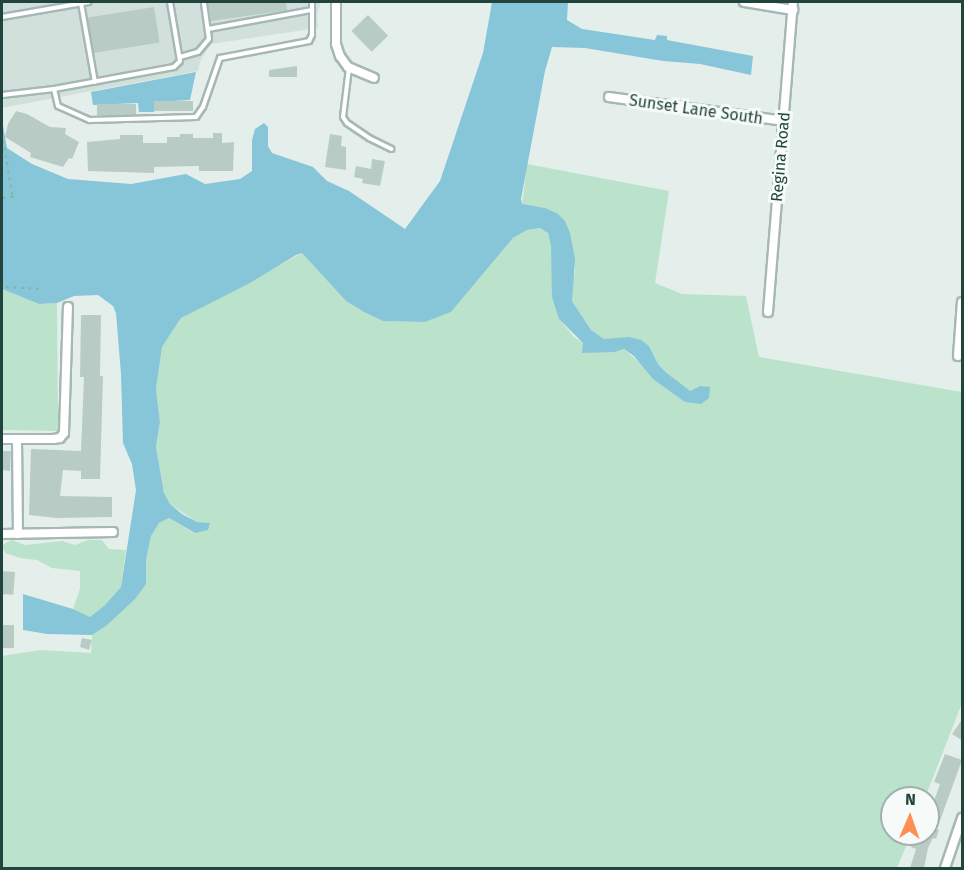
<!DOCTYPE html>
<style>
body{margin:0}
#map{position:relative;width:964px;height:870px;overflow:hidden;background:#e4efeb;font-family:"Fira Sans",sans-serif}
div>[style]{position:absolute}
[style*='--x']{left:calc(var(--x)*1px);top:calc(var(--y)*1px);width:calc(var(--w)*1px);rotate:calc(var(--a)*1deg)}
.built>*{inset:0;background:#d2e0db}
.green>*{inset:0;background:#bbe2ca}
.water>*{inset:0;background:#87c5d9}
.building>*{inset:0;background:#b9cbc5;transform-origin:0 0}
.path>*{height:1.5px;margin-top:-0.75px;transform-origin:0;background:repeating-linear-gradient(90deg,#82b6ab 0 3px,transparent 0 7.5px)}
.roads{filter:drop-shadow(2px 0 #a6b8b4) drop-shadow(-2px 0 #a6b8b4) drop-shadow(0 2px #a6b8b4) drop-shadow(0 -2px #a6b8b4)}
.lane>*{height:4px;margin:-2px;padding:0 2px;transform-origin:2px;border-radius:2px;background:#fff}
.street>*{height:8px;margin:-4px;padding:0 4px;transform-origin:4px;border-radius:4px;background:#fff}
span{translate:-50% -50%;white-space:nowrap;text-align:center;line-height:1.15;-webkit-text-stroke:6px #f6fbf9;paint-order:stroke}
.street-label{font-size:16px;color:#21443e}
.frame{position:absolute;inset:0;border:3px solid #21443e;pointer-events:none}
.north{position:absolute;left:880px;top:786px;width:60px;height:60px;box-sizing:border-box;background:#f6fbf9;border:2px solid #a1b2ae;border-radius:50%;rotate:2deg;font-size:16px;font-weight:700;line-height:24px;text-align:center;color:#21443e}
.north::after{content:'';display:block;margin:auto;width:21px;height:27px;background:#ff8e53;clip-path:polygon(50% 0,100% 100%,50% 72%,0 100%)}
</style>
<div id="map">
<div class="built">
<i style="clip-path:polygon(2px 2px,321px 2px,317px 14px,318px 28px,211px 44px,201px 59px,198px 71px,2px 108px)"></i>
</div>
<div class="green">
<i style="clip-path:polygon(527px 164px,669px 191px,655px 283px,682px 294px,746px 296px,759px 357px,962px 392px,962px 703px,925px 798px,892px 798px,892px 834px,911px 834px,897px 868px,2px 868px,2px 656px,40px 650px,91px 653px,92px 635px,106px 626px,146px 584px,146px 560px,151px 536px,159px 523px,169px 518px,194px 533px,209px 523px,197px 522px,170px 504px,164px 493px,156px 447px,160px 422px,156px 389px,162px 347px,181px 318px,302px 253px,346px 301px,364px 312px,384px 321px,425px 322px,451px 312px,513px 238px,527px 230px,540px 228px,548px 233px,551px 246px,559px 319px,574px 337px,583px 343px,615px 352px,624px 349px,685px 402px,700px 386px,690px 391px,683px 387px,658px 364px,649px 346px,604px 339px,591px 330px,572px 301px,571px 283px,575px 272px,572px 247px,545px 208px,522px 205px)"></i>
<i style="clip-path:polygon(2px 289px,39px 304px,57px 303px,58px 431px,2px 430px)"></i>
<i style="clip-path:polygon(12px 540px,25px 545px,62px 541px,75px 545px,88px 540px,102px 540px,109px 549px,126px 550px,121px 587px,105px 605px,90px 617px,73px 609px,80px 589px,80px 571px,52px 568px,37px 560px,20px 558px,5px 553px,2px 545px)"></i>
</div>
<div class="water">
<i style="clip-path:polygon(492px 2px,568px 2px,567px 20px,582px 29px,655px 40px,657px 35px,667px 36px,667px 40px,753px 56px,751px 75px,700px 64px,663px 61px,585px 48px,552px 47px,545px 71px,521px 199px,522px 204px,545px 208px,558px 214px,565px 221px,570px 233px,575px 259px,572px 301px,591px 330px,604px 339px,629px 337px,641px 340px,649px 346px,658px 364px,667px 373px,690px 391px,700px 386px,710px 387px,709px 398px,701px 404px,685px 402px,653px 379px,634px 356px,624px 349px,615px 352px,582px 353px,583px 343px,559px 319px,552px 297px,551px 246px,548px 233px,540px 228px,527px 230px,513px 238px,451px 312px,425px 322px,383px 321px,364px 312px,346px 301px,302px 253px,296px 255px,248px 284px,181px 318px,162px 347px,156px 389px,160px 422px,156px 447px,164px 493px,170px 504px,182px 514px,197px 522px,210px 523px,208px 530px,195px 533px,169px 518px,159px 523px,151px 536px,146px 560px,146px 584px,135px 599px,106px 626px,92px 635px,47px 634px,23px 630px,23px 594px,73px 609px,90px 617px,105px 605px,121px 587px,136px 490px,132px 464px,123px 443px,121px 374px,116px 313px,113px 306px,98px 295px,74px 296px,57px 303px,39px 304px,2px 289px,2px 120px,7px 148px,32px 164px,68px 179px,131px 184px,186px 174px,205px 184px,240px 179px,252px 171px,252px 140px,255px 129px,264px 123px,268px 127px,268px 146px,272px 153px,313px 167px,327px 181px,349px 191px,405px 229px,440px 181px,483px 53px)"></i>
<i style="clip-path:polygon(196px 72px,190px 100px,154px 102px,154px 112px,139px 112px,138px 103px,93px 105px,91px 92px)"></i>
</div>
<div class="building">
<i style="clip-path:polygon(208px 2px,286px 2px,287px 10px,211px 21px)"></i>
<i style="left:154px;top:7px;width:36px;height:67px;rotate:81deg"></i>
<i style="left:368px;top:15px;width:29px;height:23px;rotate:46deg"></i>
<i style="clip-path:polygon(297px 66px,297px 77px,269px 77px,269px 70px)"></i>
<i style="left:154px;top:101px;width:39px;height:10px"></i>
<i style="left:97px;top:104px;width:39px;height:11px"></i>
<i style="clip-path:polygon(16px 111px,27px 114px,50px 127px,66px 128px,65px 134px,79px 142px,72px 159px,69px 158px,63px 167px,30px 157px,31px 153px,5px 137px,8px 124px)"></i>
<i style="clip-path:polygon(213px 133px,222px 133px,222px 143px,234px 142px,233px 171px,199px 171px,199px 166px,154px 167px,154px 173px,88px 171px,87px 142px,120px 139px,120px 135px,143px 135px,143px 143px,167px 143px,167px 137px,180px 137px,180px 134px,193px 134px,193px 138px,213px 138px)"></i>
<i style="clip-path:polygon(330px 134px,342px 136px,341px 146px,346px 147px,346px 170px,325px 167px)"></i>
<i style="clip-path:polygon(372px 159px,385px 161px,380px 186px,362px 183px,363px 179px,354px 177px,356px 166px,371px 169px)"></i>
<i style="clip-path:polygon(81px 315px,101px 315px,100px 376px,103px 376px,100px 479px,81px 479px,81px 471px,63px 470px,60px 496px,112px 497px,112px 517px,56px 518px,29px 515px,31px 449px,81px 451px,84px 377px,80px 377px)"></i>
<i style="clip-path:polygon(2px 451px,11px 451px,10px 471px,2px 470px)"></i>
<i style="left:2px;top:571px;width:13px;height:23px;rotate:4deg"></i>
<i style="left:2px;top:625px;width:12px;height:23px"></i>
<i style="clip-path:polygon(82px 638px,92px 640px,89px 650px,80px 647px)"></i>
<i style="clip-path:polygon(963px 718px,963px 741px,952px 734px)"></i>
<i style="clip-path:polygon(945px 754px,962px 760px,937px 829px,939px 830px,936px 839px,933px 838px,928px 848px,924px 868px,910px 868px,916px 849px,911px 847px,916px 834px,928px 834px,931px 809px,940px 784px,934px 782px)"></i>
</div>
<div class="path">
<i style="--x:2;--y:133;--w:65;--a:80.2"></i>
<i style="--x:13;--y:197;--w:11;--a:170"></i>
<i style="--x:6;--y:287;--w:33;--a:3"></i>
</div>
<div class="roads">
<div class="lane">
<i style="--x:81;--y:3;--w:80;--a:80"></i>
<i style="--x:2;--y:17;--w:88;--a:-9.8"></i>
<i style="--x:208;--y:29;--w:106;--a:-10.4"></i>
<i style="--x:180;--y:57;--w:19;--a:-16"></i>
<i style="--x:198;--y:52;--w:17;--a:-50"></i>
<i style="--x:209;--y:39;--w:37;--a:-98"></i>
<i style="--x:349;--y:68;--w:49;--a:97"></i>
<i style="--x:343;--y:117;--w:7;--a:56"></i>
<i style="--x:347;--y:123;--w:27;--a:34"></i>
<i style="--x:369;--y:138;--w:25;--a:26"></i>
<i style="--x:54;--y:89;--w:17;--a:77"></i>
<i style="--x:58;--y:106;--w:35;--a:24"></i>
<i style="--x:90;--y:120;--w:106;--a:-1.6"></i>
<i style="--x:196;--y:117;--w:12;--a:-55"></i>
<i style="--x:203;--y:107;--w:52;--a:-70.9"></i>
<i style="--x:220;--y:58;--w:91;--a:-10.8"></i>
<i style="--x:309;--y:41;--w:7;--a:-63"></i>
<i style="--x:312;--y:35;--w:33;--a:-90"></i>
<i style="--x:2;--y:95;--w:52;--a:-6.6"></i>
<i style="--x:54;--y:89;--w:122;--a:-10.4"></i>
<i style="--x:174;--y:67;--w:8;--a:-45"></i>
<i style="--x:180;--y:61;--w:60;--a:-99.6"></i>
</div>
<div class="street">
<i style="--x:336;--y:2;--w:42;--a:90"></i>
<i style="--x:336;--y:44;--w:13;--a:72"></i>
<i style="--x:340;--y:56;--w:14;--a:54"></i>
<i style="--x:348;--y:67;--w:28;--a:23"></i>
<i style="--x:744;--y:2;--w:50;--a:9.3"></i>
<i style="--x:609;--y:97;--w:177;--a:7.8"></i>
<i style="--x:768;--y:312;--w:311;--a:-85.4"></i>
<i style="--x:958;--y:356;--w:54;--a:-85.8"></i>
<i style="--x:2;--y:439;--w:51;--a:0"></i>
<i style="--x:53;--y:439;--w:7;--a:-8"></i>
<i style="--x:60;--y:438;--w:6;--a:-51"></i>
<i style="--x:64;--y:433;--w:126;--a:-88.2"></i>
<i style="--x:17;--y:439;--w:95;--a:89.4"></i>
<i style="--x:2;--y:534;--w:111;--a:-1"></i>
<i style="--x:945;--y:868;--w:53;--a:-71.2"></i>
</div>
</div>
<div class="street-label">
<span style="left:696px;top:110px;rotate:8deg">Sunset Lane South</span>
<span style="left:781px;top:157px;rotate:-85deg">Regina Road</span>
</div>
<div class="frame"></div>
<div class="north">N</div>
</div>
